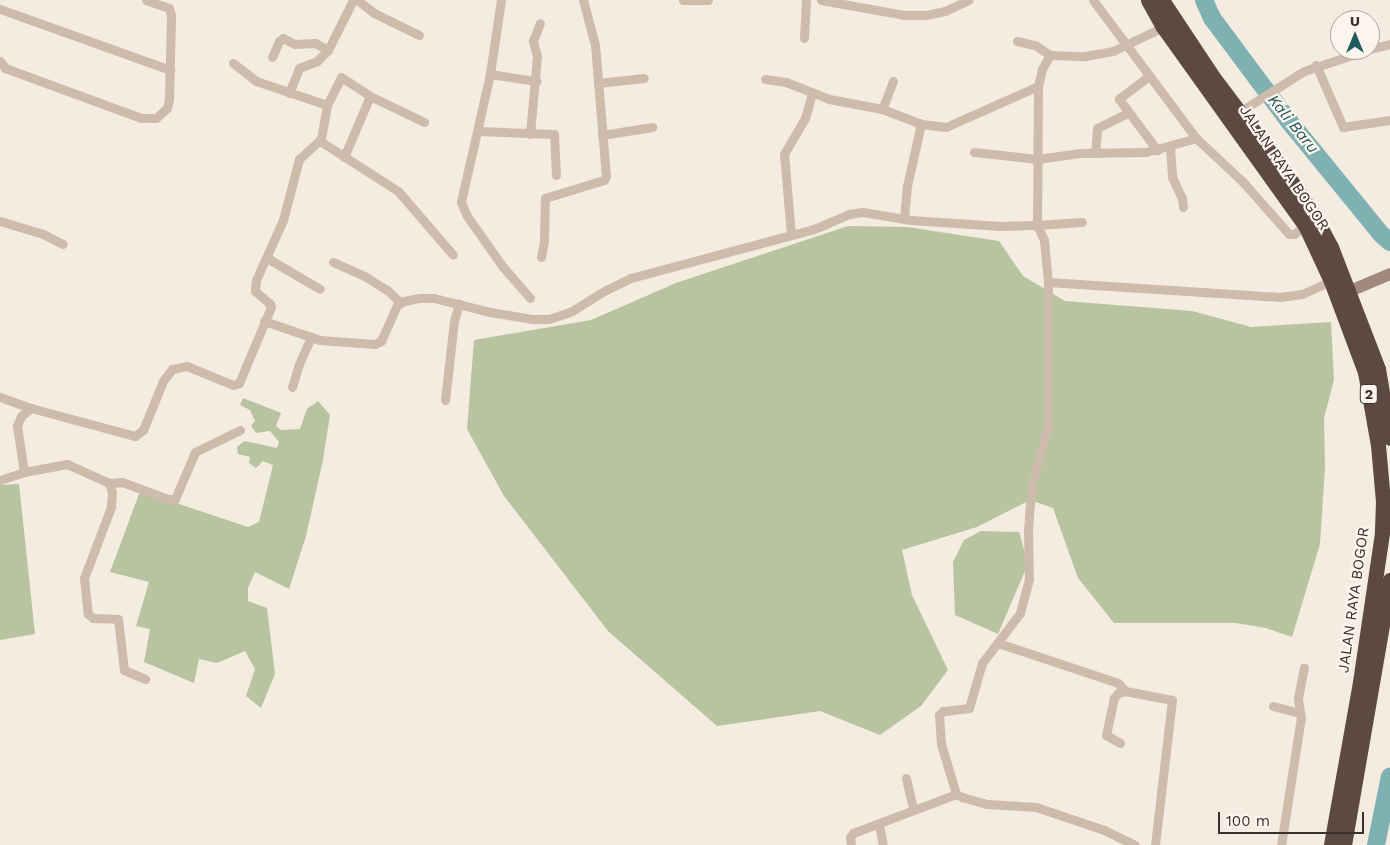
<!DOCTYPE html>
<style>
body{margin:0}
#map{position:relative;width:1390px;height:845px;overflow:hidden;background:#f4ebe1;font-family:"Work Sans",sans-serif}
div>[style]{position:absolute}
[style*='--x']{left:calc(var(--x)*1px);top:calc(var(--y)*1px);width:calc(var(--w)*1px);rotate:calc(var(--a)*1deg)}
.green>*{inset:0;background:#b8c4a0}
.river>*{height:18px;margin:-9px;padding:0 9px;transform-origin:9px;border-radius:9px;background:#7fb0b2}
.street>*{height:9px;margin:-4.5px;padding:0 4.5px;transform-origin:4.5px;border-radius:4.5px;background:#cdbbac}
.secondary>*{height:12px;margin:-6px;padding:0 6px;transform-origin:6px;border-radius:6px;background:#a18a7d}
.highway>*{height:15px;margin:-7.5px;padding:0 7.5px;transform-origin:7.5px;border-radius:7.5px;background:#5c4a42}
span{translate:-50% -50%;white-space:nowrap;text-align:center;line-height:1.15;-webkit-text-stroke:4.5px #fbf5ee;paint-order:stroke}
.shield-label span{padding:1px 4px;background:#fbf5ee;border:1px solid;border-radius:4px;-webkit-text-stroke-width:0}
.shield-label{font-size:14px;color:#3b302b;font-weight:700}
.street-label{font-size:15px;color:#3b302b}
.water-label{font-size:16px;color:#1f5a5e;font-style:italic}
.north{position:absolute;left:1330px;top:10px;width:50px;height:50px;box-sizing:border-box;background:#fbf5ee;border:1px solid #aea6a0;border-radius:50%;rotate:0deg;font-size:14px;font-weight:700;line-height:20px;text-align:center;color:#3b302b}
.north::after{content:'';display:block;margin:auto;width:18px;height:22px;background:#1f5a5e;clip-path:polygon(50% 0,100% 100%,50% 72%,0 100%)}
.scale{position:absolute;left:1218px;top:812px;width:146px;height:22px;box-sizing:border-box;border:2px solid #3b302b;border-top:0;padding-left:6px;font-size:15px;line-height:18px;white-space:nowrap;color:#3b302b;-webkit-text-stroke:4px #fbf5ee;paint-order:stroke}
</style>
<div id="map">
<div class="green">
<i style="clip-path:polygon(848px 226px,907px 227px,999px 241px,1023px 276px,1065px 301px,1192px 311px,1251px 327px,1331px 322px,1334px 380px,1324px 418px,1325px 467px,1320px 544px,1292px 637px,1266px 628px,1236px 623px,1114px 623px,1078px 578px,1053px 508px,1030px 500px,977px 527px,902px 550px,912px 595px,948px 670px,921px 706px,880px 735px,820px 711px,717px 726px,608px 631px,504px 496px,467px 429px,474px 340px,591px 320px,676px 283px)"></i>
<i style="clip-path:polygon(243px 398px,281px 413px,276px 426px,281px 430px,300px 429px,307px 409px,318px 401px,330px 415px,323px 460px,306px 536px,289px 589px,255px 572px,248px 588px,248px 601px,267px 608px,275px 674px,261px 708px,246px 696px,255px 669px,245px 651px,217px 663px,199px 659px,194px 683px,144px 662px,150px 629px,136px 626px,149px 582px,110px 572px,139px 494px,146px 493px,248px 527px,259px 522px,273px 465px,263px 461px,256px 468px,249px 463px,250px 457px,238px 454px,237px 447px,244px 441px,277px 448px,279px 442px,270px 431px,256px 433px,251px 426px,255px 421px,250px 410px,240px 405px)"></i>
<i style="clip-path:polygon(19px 484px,35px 634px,0 640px,0 485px)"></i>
<i style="clip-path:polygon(981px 531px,1019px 532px,1028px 564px,998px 634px,955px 615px,953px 562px,964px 540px)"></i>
</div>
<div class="river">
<i style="--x:1204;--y:0;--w:20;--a:66"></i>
<i style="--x:1212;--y:18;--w:127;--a:53.3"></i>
<i style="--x:1288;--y:120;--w:147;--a:50.8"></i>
<i style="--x:1381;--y:234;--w:12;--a:42"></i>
<i style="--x:1376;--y:845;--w:70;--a:-78.5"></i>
</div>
<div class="street">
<i style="--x:357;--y:0;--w:21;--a:37"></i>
<i style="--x:374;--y:13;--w:50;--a:26.1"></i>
<i style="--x:501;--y:0;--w:75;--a:98.5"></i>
<i style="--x:490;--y:74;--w:131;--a:102.8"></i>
<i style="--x:461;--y:202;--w:15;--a:67"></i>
<i style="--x:467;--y:216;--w:62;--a:54.8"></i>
<i style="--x:503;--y:267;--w:41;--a:48.9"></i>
<i style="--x:683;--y:0;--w:25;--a:0"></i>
<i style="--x:821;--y:0;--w:84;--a:10.2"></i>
<i style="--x:904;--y:15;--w:22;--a:0"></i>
<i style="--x:926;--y:15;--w:19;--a:-12"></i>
<i style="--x:945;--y:11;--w:26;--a:-25"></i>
<i style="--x:1093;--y:0;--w:172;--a:53.3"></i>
<i style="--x:1196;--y:138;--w:64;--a:43.1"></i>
<i style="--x:1243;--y:182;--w:69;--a:48.5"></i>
<i style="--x:1289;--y:234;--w:5;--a:0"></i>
<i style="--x:1294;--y:234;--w:14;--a:-39"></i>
<i style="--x:0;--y:9;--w:181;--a:19.7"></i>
<i style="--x:804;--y:38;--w:38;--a:-87"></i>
<i style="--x:1017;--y:41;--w:18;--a:13"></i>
<i style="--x:1035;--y:45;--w:18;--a:34"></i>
<i style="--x:1050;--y:55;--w:35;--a:2"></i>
<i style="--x:1085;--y:56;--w:28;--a:-10"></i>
<i style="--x:1113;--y:51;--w:55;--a:-25.6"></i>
<i style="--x:1370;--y:49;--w:21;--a:-14"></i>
<i style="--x:1050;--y:55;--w:16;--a:120"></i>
<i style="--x:1042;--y:69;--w:17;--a:103"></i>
<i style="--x:1038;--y:86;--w:139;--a:90.4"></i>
<i style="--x:1037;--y:225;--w:45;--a:-3.8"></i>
<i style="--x:272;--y:57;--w:17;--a:-66"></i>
<i style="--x:279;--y:41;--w:5;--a:-37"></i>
<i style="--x:283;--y:38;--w:13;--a:27"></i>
<i style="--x:295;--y:44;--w:20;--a:-3"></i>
<i style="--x:315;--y:43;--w:15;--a:28"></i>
<i style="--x:0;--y:61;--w:9;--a:54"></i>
<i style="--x:5;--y:68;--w:145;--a:20.2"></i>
<i style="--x:141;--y:118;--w:15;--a:0"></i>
<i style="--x:156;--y:118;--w:15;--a:-42"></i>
<i style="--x:167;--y:108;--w:9;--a:-77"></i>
<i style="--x:169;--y:99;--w:84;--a:-88.6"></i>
<i style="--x:171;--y:15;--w:7;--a:-106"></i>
<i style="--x:169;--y:8;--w:24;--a:-161"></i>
<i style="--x:233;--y:63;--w:29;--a:38"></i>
<i style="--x:256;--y:81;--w:75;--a:18.7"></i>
<i style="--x:1316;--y:65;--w:68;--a:66.5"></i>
<i style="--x:1343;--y:127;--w:48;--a:-8.5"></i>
<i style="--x:490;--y:74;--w:47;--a:8.7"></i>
<i style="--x:1149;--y:76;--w:38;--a:143"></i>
<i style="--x:1119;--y:99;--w:64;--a:53.3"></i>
<i style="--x:765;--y:79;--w:21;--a:8"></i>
<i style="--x:786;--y:82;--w:46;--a:21.6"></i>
<i style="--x:829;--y:99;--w:54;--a:10.7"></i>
<i style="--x:893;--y:81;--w:30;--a:111"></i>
<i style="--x:882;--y:109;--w:42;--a:21"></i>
<i style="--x:921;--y:124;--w:25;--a:7"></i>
<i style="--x:946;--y:127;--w:101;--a:-24"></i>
<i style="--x:598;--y:83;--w:46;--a:-6.2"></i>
<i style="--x:289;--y:93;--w:27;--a:-68"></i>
<i style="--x:299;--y:68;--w:19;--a:-21"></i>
<i style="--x:317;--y:61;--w:16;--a:-45"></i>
<i style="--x:328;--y:50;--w:56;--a:-63.4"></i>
<i style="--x:1236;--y:114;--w:80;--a:-32.3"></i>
<i style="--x:1304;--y:71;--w:66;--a:-18.4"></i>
<i style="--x:478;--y:131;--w:76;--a:2.3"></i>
<i style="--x:554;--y:134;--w:41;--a:87.2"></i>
<i style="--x:530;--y:134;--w:78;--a:-84.9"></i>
<i style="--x:537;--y:56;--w:16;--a:-105"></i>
<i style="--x:533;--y:41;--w:19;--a:-69"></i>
<i style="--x:602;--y:135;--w:51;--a:-9.1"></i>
<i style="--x:320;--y:141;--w:93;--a:32.7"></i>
<i style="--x:398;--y:191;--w:84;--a:49.3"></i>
<i style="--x:1170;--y:147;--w:30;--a:86"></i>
<i style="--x:1172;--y:177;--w:23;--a:65"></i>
<i style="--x:1182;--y:198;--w:9;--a:84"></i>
<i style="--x:974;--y:152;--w:63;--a:6.3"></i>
<i style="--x:1037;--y:159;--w:43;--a:-7.9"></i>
<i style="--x:1080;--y:153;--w:66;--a:-0.9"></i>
<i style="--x:1146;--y:152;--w:52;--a:-15.6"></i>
<i style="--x:1095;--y:153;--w:25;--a:-85"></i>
<i style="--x:1097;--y:128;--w:34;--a:-26"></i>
<i style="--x:344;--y:157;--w:66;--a:-66.9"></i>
<i style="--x:904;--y:219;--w:33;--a:-85"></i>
<i style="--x:907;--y:186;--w:64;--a:-77.3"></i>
<i style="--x:0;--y:221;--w:45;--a:16.8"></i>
<i style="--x:43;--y:234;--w:22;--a:27"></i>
<i style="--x:791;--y:235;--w:81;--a:-94.9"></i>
<i style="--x:784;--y:154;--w:42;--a:-59.7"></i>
<i style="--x:805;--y:118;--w:26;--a:-74"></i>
<i style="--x:541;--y:257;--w:16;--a:-79"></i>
<i style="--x:544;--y:241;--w:43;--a:-88.7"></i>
<i style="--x:545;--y:198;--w:62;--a:-17"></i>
<i style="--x:604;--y:180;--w:4;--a:-63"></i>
<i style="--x:606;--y:176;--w:131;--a:-94.8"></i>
<i style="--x:595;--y:45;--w:47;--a:-104.9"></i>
<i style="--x:267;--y:258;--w:61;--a:30.3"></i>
<i style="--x:333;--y:262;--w:36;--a:24"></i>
<i style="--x:366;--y:277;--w:25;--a:32"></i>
<i style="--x:387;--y:290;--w:18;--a:43"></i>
<i style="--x:1048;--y:282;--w:144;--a:90"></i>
<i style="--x:1048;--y:426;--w:56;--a:105.5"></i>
<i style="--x:1033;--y:480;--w:23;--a:97"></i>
<i style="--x:1030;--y:503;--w:26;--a:94"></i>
<i style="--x:1028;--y:529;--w:50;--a:88.9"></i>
<i style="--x:1029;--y:579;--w:35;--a:105"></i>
<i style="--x:1020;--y:613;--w:63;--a:127.2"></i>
<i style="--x:982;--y:663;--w:47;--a:106.1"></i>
<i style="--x:969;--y:708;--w:26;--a:173"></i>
<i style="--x:943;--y:711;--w:6;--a:135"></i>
<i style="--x:939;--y:715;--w:29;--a:86"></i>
<i style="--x:941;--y:744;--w:52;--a:73.3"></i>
<i style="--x:956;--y:794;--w:7;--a:27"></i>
<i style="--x:962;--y:797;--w:26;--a:16"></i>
<i style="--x:987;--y:804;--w:49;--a:3.5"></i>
<i style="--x:1036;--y:807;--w:72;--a:18.7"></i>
<i style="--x:1104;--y:830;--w:34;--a:26"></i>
<i style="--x:264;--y:321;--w:59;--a:18.7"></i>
<i style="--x:320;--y:340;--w:55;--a:4.2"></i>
<i style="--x:375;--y:344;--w:7;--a:-27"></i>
<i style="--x:381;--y:341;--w:39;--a:-66"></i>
<i style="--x:397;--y:305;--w:8;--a:-30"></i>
<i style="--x:404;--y:301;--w:16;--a:-11"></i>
<i style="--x:420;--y:298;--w:14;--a:0"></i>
<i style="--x:434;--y:298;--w:58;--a:14"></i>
<i style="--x:490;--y:312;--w:43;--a:9.5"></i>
<i style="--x:532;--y:319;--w:17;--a:0"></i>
<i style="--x:549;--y:319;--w:24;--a:-19"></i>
<i style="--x:572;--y:311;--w:40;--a:-32"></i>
<i style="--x:606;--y:290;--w:28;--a:-26"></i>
<i style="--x:631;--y:278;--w:189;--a:-15"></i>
<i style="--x:814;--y:229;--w:38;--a:-23"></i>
<i style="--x:849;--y:214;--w:14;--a:-8"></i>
<i style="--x:863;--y:212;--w:49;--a:9.5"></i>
<i style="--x:911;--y:220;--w:89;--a:3.9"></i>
<i style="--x:1000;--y:226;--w:37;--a:-2"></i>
<i style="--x:1037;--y:225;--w:17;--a:65"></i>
<i style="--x:1044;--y:240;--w:42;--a:84.6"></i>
<i style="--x:1048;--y:282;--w:232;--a:3.7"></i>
<i style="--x:1280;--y:297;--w:22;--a:-8"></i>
<i style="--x:1302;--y:294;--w:32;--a:-24"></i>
<i style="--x:292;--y:387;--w:24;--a:-73"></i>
<i style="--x:299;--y:364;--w:30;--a:-66"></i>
<i style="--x:0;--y:397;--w:33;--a:20"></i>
<i style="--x:445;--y:400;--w:80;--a:-83.5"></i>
<i style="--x:454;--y:321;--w:18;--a:-74"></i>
<i style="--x:24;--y:472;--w:47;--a:-98.7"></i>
<i style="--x:17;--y:426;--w:11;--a:-68"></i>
<i style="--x:21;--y:416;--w:13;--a:-39"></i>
<i style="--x:31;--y:408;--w:108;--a:15.1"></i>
<i style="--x:135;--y:436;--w:10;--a:-37"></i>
<i style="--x:143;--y:430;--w:53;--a:-67.8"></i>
<i style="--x:163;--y:381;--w:15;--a:-53"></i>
<i style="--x:172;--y:369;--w:15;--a:-11"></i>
<i style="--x:187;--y:366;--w:50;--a:22.4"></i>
<i style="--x:233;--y:385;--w:6;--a:-18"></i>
<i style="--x:239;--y:383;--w:82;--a:-67.2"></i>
<i style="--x:271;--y:307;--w:3;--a:-108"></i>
<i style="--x:270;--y:304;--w:20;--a:-139"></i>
<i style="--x:255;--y:291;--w:11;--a:-85"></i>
<i style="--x:256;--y:280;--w:66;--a:-65.8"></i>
<i style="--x:283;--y:220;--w:63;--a:-75.3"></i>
<i style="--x:299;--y:159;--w:30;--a:-42"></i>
<i style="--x:321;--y:139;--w:35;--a:-80"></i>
<i style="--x:327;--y:105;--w:31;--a:-63"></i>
<i style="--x:341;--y:77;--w:35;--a:33"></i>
<i style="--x:370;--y:96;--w:60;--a:25.7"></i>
<i style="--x:0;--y:480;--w:25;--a:-18"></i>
<i style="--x:24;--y:472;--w:44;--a:-10.5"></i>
<i style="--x:67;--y:464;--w:46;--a:24.3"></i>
<i style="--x:109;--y:483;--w:9;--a:72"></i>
<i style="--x:112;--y:492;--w:15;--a:94"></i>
<i style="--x:111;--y:507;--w:76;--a:110.8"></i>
<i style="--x:84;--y:578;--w:36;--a:84"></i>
<i style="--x:88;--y:614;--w:6;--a:39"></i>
<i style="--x:93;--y:618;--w:25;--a:2"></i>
<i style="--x:118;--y:619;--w:51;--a:83.3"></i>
<i style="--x:124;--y:670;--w:23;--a:23"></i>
<i style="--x:109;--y:483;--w:13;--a:-4"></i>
<i style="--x:122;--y:482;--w:49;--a:20.3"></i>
<i style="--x:168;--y:499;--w:7;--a:0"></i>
<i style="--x:175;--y:499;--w:51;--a:-66.9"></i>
<i style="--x:195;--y:452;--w:50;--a:-26.1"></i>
<i style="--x:998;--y:643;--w:126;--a:18.4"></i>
<i style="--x:1118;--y:683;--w:11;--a:49"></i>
<i style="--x:1273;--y:706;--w:27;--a:15"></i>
<i style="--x:1120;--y:743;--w:16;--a:-150"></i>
<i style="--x:1106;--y:735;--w:38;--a:-78"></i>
<i style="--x:1114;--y:698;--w:6;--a:-51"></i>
<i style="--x:1118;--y:693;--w:7;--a:-16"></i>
<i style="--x:1125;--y:691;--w:48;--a:10.8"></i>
<i style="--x:1172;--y:700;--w:146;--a:96.7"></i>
<i style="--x:906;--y:778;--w:31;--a:77"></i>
<i style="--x:879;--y:825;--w:20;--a:79"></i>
<i style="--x:851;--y:845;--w:8;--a:-97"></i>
<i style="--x:850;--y:837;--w:5;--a:-53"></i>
<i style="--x:853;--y:833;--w:110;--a:-20.7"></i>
<i style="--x:1281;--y:845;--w:129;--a:-81.1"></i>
<i style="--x:1301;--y:718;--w:20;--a:-99"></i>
<i style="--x:1298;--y:698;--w:31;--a:-79"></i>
</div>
<div class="secondary">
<i style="--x:1350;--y:291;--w:43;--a:-23"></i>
</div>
<div class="highway">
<i style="--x:1148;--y:0;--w:31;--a:61"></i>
<i style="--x:1163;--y:27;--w:244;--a:54.4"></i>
<i style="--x:1305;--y:225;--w:62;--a:65.1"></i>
<i style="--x:1331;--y:281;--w:97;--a:69.5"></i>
<i style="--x:1365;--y:372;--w:74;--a:79.9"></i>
<i style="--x:1378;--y:445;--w:56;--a:84.9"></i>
<i style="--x:1383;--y:501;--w:32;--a:92"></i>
<i style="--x:1382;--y:533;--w:151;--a:98.4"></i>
<i style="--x:1360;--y:682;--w:166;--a:100.1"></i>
<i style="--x:1162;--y:0;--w:92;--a:56.5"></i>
<i style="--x:1213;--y:77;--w:123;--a:52.9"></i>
<i style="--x:1287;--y:175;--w:50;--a:56.3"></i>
<i style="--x:1315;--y:217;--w:34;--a:62"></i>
<i style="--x:1331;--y:247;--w:131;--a:68.9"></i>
<i style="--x:1378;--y:369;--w:70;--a:80.1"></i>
<i style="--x:1344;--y:845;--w:269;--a:-80.2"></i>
</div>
<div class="shield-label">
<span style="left:1369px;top:394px">2</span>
</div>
<div class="street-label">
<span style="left:1284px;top:168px;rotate:56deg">JALAN RAYA BOGOR</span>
<span style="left:1354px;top:600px;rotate:-82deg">JALAN RAYA BOGOR</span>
</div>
<div class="water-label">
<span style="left:1293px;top:124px;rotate:51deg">Kali Baru</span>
</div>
<div class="north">U</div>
<div class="scale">100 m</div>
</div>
